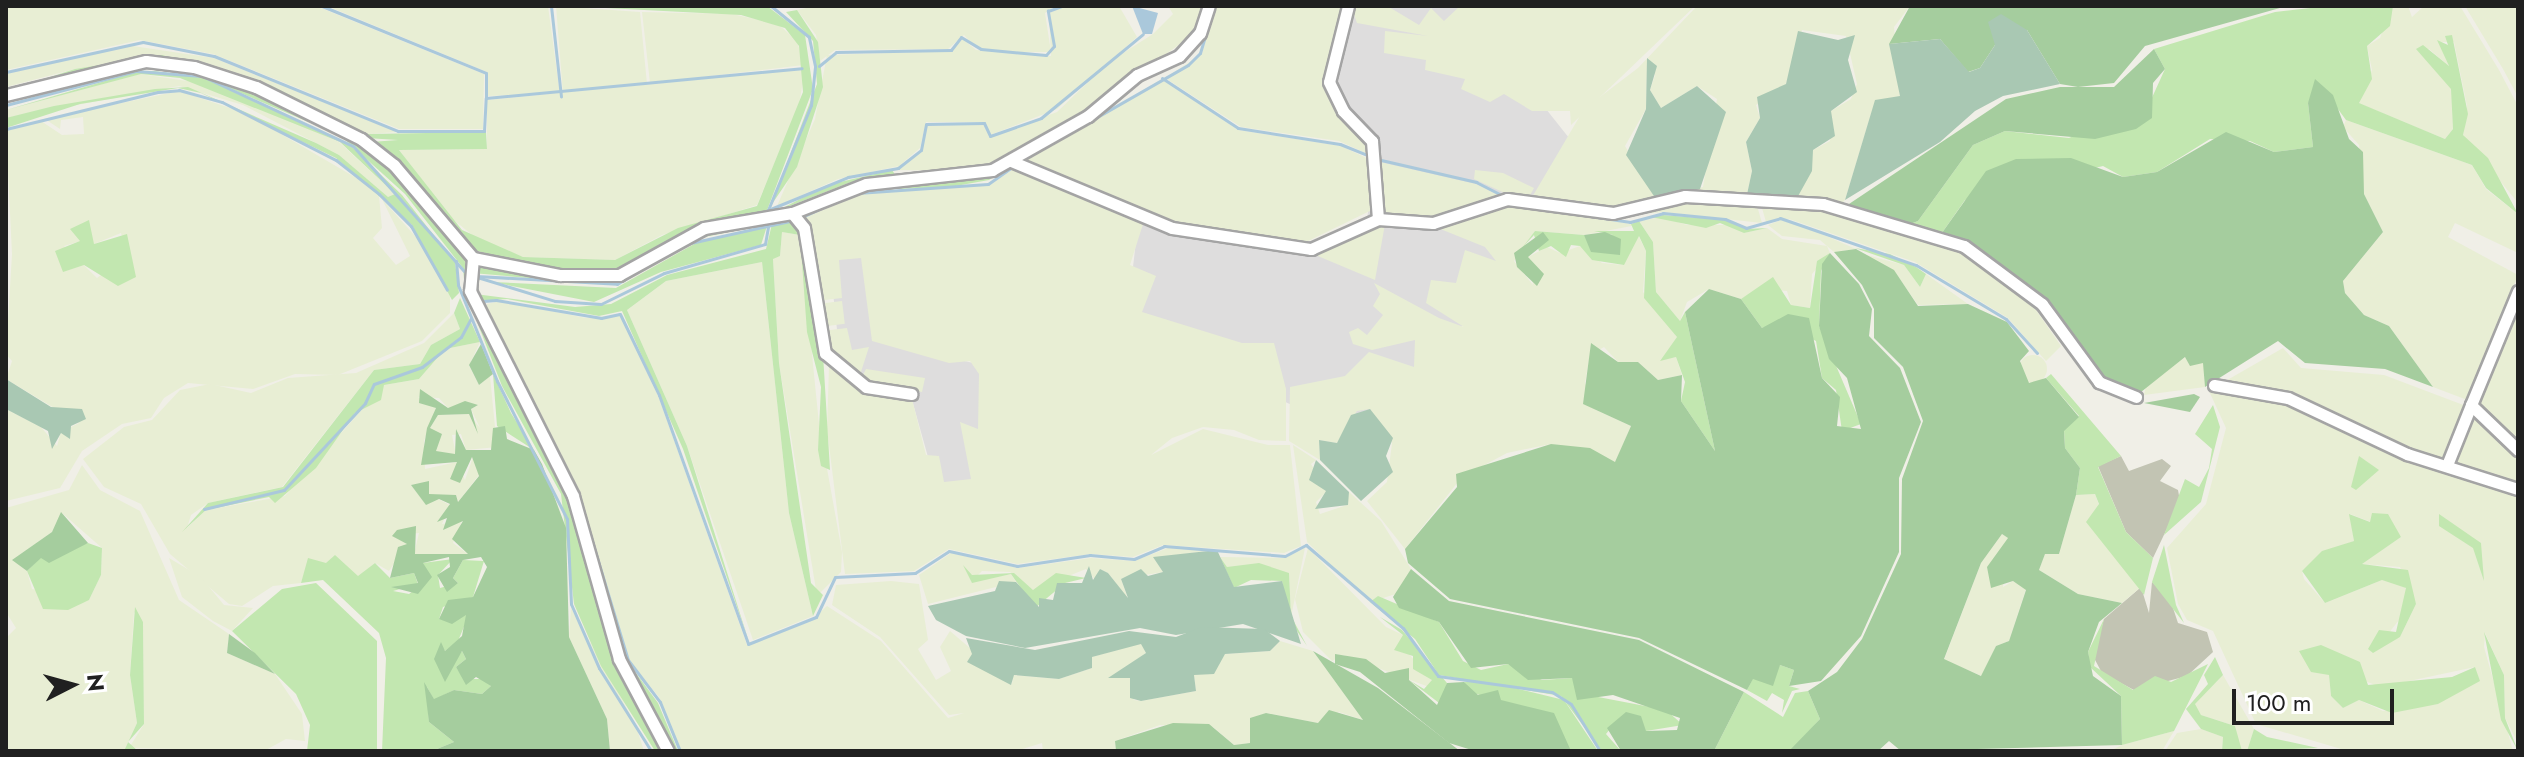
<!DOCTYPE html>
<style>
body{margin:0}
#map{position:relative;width:2524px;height:757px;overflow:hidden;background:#f0efe7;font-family:Jost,sans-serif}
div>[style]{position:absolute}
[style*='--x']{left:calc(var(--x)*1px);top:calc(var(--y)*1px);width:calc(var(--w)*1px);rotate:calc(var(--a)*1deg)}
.residential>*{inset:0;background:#dedddd}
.construction>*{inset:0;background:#c2c4b3}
.farmland>*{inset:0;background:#e8eed4;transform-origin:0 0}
.round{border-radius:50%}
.grass>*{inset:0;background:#c2e7b0}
.forest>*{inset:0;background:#a5cd9e}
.cemetery>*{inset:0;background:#a9c8b3}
.water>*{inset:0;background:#aac8db}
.stream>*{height:3px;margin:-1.5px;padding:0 1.5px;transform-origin:1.5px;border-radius:1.5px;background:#aac8db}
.roads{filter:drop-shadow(2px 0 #a4a4a4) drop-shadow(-2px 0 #a4a4a4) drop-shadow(0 2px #a4a4a4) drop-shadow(0 -2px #a4a4a4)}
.minor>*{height:11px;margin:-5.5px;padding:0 5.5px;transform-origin:5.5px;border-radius:5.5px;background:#fff}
span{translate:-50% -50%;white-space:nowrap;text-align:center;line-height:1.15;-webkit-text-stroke:8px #fff;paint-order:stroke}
.frame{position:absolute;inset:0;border:8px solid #202020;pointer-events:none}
.north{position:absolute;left:32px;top:645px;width:80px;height:80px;-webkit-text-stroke:6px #fff;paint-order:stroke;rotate:84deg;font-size:22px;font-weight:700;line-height:32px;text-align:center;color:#202020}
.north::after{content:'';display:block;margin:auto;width:28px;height:36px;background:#202020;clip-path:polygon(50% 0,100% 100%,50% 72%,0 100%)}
.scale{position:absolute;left:2232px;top:689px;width:162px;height:36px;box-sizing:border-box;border:4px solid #202020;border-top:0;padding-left:10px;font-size:24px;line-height:28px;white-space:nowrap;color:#202020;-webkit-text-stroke:6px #fff;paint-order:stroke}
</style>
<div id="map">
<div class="residential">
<i style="clip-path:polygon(1298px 6px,1479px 6px,1470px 13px,1573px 143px,1489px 298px,1400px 390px,1343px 429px,1126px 327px,1138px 224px,1363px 257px,1374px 158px,1311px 83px)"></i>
<i style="clip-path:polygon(828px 246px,869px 248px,888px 342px,985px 366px,982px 491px,937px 489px,912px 400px,842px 376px)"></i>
</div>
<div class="construction">
<i style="clip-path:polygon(2121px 456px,2129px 471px,2162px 459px,2171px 466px,2160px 481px,2178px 490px,2180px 501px,2153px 558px,2126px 532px,2098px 466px)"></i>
<i style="clip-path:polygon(2152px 582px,2169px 596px,2178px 623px,2207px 632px,2213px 652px,2187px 676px,2134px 690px,2102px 673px,2093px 656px,2104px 619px,2141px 587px,2149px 613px)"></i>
</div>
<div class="farmland">
<i style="clip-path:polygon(6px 6px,316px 6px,484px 74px,483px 129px,399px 129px,213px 54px,140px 40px,6px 70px)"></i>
<i style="clip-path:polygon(327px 6px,548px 6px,560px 94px,487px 96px,487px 72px)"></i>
<i style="clip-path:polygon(556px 6px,640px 12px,647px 84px,563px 94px)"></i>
<i style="clip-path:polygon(816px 6px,1055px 6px,1045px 13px,1051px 52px,1000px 52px,975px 47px,964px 35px,948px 49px,835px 50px,820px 61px,816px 35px,797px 10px)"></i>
<i style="clip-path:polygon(1066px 6px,1119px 6px,1137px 37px,1057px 109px,990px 135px,984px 122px,926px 122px,920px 148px,899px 166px,838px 179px,777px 206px,815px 119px,827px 55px,949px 51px,963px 39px,976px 50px,1051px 56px,1049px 13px)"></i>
<i style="clip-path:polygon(1168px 6px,1205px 6px,1194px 34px,1064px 127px,981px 171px,892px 170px,922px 151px,927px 126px,983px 124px,990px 137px,1057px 112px,1109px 62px,1153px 34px,1173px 14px)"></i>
<i style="clip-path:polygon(1216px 6px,1344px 6px,1326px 83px,1372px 156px,1339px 141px,1241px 127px,1165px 78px,1202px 54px)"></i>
<i style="clip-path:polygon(1351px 6px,1389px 7px,1419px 25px,1431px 8px,1444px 21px,1460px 6px,1695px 6px,1571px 125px,1570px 111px,1532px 111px,1504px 94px,1490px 102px,1461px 89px,1465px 79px,1425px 70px,1426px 60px,1384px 53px,1385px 31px,1428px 36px,1357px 23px)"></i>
<i style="clip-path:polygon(1697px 6px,1910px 6px,1894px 27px,1900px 97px,1871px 114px,1845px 200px,1838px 207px,1764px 203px,1797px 192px,1813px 150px,1830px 141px,1831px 111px,1851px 99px,1857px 84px,1846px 36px,1802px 30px,1786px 84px,1756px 105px,1760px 118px,1746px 142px,1752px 171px,1746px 199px,1669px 195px,1703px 187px,1717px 99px,1697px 86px,1661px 108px,1650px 90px,1655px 75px,1647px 67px,1646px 109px,1625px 146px,1656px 199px,1625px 210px,1531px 199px,1584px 109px,1638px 68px)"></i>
<i style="clip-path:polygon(2408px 6px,2412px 17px,2424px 6px,2460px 6px,2499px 70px,2518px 106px,2518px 203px,2463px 135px,2467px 106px,2454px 42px,2439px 42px,2449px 66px,2429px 49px,2417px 49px,2452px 89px,2453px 129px,2445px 139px,2358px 103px,2372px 70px,2367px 46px,2380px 38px,2390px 8px)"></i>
<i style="clip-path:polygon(2465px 6px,2518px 6px,2518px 97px,2503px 69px)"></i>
<i style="clip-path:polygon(642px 12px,732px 14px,778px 24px,797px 41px,804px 65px,650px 83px)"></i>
<i style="clip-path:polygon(126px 45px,214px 58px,398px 132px,368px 134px,270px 85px,192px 59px,75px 69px,6px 87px,6px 74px)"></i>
<i style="clip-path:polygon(805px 69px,799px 105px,757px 205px,662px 235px,615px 260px,523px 257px,480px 241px,451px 218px,399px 150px,487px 149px,487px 100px)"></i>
<i style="clip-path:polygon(140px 74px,201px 83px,339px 142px,395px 194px,388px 198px,339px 155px,243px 105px,179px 86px,6px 118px,6px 110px)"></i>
<i style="clip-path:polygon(1162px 79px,1238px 130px,1341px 146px,1373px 161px,1376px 208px,1304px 243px,1172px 225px,1024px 161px)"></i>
<i style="clip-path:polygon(evenodd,179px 91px,245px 113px,365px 183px,379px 196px,382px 228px,373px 238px,396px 265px,410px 256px,382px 199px,423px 245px,450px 293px,450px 313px,422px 341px,338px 375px,295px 374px,253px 389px,188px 383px,164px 398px,151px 418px,122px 424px,82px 451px,60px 488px,6px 501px,6px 409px,41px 427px,57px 446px,61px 432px,79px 423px,6px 379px,12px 361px,6px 354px,12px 254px,6px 130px,41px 121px,62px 135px,84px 134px,83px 117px,61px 120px,60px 129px,45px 119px,179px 91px,89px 221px,88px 239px,94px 244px,121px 233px,127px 255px,97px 278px,64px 246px,81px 241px,77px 232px,89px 221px)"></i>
<i style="clip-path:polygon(2346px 120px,2472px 165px,2486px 189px,2518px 214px,2518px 253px,2455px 223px,2448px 237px,2518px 275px,2470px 401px,2433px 387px,2389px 326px,2364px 315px,2345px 293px,2343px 281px,2383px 232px,2364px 194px,2359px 145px,2343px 127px)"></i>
<i style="clip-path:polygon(1380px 162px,1476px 184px,1502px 197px,1430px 220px,1384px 216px)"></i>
<i style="clip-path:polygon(1018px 166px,1144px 221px,1130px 265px,1156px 276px,1142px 312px,1242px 343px,1274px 343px,1286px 389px,1286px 441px,1259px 440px,1234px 430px,1203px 427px,1172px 438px,1151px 455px,1203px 429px,1268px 445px,1290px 445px,1301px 546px,1284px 553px,1163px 545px,1133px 557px,1091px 554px,1017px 564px,949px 549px,914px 571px,845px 574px,827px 429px,829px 366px,864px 389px,912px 399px,926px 455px,939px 456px,944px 482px,971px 479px,960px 422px,978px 429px,979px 374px,970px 361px,949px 363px,872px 341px,861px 258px,839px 260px,842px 298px,816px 301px,804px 218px,867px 192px,990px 185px)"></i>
<i style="clip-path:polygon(1475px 170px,1503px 173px,1534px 188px,1528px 199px,1507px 194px,1474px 179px)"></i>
<i style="clip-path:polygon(1667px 201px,1738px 202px,1758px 209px,1762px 223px,1663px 212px,1612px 217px)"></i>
<i style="clip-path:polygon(1505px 202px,1637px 225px,1584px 235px,1535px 231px,1514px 261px,1533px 285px,1528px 257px,1547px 247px,1560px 253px,1580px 246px,1602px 263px,1623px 265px,1638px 235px,1646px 251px,1643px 292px,1677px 337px,1677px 348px,1660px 360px,1676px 357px,1682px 375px,1658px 380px,1638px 362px,1618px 362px,1604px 347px,1590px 355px,1585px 383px,1596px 410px,1631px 426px,1615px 463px,1551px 444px,1507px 453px,1462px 477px,1405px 549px,1367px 501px,1387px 482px,1392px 443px,1383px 428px,1370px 409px,1357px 411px,1337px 443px,1319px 440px,1320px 460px,1289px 441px,1290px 387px,1345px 376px,1369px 352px,1414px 367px,1415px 340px,1372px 350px,1353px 344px,1349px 332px,1358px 328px,1367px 335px,1383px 315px,1373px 306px,1380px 294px,1374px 283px,1439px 318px,1464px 327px,1426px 303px,1431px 280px,1456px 283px,1465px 250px,1496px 261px,1485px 247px,1433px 226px)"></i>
<i style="clip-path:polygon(1820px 206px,1961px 250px,2027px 297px,2061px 346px,2046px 361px,2008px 318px,1915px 262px,1789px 219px,1766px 222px,1762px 208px)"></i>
<i style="clip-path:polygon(1661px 217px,1687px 225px,1733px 225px,1744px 233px,1767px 228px,1782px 239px,1827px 246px,1830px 253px,1812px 274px,1810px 308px,1791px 305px,1787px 291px,1759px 289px,1741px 299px,1709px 289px,1687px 302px,1680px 321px,1656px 292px,1653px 242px,1639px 221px)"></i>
<i style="clip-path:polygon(1781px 220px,1815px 231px,1856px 249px,1834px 252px,1820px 240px,1782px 236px,1768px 225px)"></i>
<i style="clip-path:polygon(1371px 223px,1385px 224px,1375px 280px,1313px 254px)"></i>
<i style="clip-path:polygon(782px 232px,800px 235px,819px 424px,842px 552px,841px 572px,817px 596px,779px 363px,773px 258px,780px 256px)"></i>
<i style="clip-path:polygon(1863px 254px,1904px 265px,1920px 287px,1926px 274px,1968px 304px,1918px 305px,1899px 278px)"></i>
<i style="clip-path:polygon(762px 262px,789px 513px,813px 616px,753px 640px,687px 446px,627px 310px,666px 281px)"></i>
<i style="clip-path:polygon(500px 301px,586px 318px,620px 315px,659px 398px,747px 645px,809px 622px,827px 606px,881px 641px,948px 718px,964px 713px,949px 715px,880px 637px,832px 605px,836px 585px,891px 581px,919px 584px,928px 640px,918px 649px,936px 680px,951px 671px,940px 647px,950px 631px,1012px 684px,1013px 675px,1059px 679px,1092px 668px,1091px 657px,1141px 643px,1146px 653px,1110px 678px,1130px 678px,1134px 700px,1141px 701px,1196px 691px,1194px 675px,1225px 654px,1270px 651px,1280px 641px,1313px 651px,1363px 720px,1339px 712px,1318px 723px,1266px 713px,1250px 719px,1251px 743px,1234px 745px,1213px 727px,1160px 725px,1115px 741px,1116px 751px,1043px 751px,1042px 743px,1016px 751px,681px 751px,659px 697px,630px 662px,578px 492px,487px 313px,487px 304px)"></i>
<i style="left:842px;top:301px;width:23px;height:25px;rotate:83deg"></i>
<i style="clip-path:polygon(2515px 309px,2518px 310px,2518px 447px,2476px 405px)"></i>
<i style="clip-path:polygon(454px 313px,460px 329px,431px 345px,420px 364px,374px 370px,282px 487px,208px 503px,191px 515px,187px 528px,206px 510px,285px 496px,384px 385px,419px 379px,445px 349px,480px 342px,469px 366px,479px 385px,490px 376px,497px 447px,466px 450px,461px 434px,452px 435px,456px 455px,435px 451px,430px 428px,438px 415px,469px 414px,480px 428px,471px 409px,478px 405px,448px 408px,439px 398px,418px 397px,436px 408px,424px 441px,425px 469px,457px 462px,465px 480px,473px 457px,479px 475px,458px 502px,456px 495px,430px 495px,422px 483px,411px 485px,426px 504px,438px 499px,450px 505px,442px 524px,462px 521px,453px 543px,468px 554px,414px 554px,419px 533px,393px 536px,406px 537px,407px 544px,389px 571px,375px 563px,358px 577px,309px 559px,301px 583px,273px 586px,242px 606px,229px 604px,170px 554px,141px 504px,104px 487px,83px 459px,124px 427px,152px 420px,180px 390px,210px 384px,251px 393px,288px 378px,356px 373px,424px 343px)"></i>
<i style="clip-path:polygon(847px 328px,852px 350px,869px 347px,859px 378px,830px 356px,822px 331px)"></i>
<i style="clip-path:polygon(2283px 348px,2301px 368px,2384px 375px,2466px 406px,2443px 459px,2409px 452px,2308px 401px,2222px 383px)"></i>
<i class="round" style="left:2019px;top:355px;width:28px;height:28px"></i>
<i style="clip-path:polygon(2186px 357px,2204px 362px,2205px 387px,2144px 395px,2147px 381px)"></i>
<i style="clip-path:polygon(866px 369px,925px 378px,922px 392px,860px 381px)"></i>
<i style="clip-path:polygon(evenodd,2215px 389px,2287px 402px,2518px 494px,2518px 743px,2505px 718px,2504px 675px,2485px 633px,2484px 647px,2513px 751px,2348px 751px,2256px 724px,2213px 631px,2187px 620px,2178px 604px,2167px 548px,2206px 504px,2226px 428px,2209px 391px,2215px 389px,2350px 514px,2371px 522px,2382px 516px,2401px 537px,2361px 564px,2400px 567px,2416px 604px,2400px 637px,2380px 644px,2407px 610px,2409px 593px,2401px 582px,2382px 580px,2325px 603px,2304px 579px,2302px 571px,2329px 550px,2354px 541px,2350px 514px,2215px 389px,2360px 662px,2362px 680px,2381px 687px,2475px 667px,2438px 704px,2383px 711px,2359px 700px,2343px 708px,2331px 696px,2329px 675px,2360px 662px)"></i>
<i style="clip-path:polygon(2472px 410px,2518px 457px,2518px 485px,2452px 463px)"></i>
<i style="clip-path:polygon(1293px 445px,1316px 460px,1311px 464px,1327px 491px,1316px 502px,1320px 514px,1347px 505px,1349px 492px,1381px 521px,1411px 569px,1399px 593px,1370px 602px,1307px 542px)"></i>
<i style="clip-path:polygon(evenodd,82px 465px,100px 490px,140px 511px,179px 600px,229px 634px,227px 653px,275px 674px,302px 714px,305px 741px,286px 739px,264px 751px,129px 748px,144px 724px,143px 622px,134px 612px,130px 675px,137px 723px,124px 751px,6px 751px,6px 638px,16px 628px,6px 612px,6px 508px,69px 490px,82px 465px,62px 513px,102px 548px,101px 575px,89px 600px,32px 589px,27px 571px,13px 560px,52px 532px,62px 513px)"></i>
<i style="clip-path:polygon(2095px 494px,2099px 505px,2087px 522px,2141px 587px,2122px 603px,2078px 594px,2039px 570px,2045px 554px,2059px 554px,2076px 495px)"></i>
<i style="clip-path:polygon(2002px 534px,2008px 538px,2003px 587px,2013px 581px,2026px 589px,2009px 641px,1996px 646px,1982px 676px,1944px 660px,1981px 563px)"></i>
<i style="clip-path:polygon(1168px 548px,1213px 550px,1154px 558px,1163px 572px,1121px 579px,1128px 599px,1108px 573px,1100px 569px,1097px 582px,1086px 569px,1033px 590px,1010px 572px,982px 571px,971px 582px,1011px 574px,1016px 582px,928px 604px,919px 575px,951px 553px,1018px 568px,1091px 558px,1134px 561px)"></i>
<i style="clip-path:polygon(1305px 548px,1291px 617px,1289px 573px,1227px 567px,1220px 557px,1285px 558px)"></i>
<i style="clip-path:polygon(1308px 548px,1386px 627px,1403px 635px,1407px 652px,1432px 680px,1429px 687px,1343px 655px,1332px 661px,1303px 632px,1295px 599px)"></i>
<i style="clip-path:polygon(169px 558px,201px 577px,224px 605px,253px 608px,232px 631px,213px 621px,182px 597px)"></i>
<i style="clip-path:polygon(571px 608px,635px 723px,644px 751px,610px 751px,607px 719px,569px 637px)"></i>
<i style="clip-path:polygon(2223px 675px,2254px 729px,2247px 751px,2239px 748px,2235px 726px,2201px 715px,2194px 704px)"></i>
<i style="clip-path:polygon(2201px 729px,2223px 737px,2222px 751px,2165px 751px,2177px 733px)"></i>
<i style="clip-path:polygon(2174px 731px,2162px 751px,2110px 751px,2122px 745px)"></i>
</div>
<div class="grass">
<i style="clip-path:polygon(567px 6px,767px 6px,805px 35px,813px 89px,766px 213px,691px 228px,617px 272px,562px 272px,469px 249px,371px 142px,398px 140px,366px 138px,170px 59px,6px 91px,75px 69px,162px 55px,270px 85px,368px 134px,486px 132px,487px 149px,399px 150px,462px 230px,523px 257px,615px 260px,678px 228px,757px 206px,803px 92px,799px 46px,785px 28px,741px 15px)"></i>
<i style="clip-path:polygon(2328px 6px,2393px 6px,2390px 26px,2367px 46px,2372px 79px,2359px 103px,2445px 139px,2453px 129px,2451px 89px,2416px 49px,2423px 45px,2449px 66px,2437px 40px,2448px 45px,2445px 36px,2452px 35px,2468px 114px,2463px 135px,2488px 158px,2518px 214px,2486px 188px,2472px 165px,2346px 120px,2321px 86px,2308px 103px,2313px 147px,2274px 152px,2250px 141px,2210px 139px,2157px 172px,2123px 177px,2103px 166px,1965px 200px,1939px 237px,1897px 229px,1918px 221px,1973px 145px,2005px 131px,2069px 138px,2150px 102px,2165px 69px,2154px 49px,2275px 12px)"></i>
<i style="clip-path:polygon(797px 10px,818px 42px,823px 87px,797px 167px,770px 207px,817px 84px,813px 41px,786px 12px)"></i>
<i style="clip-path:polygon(155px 65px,210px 75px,353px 139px,382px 159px,464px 253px,467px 282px,499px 358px,570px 496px,610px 642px,665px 751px,655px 751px,601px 666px,574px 604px,561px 494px,502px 386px,465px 291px,463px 268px,405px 194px,341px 136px,199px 75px,137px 68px,6px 103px,98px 74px)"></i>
<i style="clip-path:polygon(136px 72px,154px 71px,202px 77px,352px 147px,402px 195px,455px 262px,459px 293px,452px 300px,412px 225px,336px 158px,201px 93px,178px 88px,80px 104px,6px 128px,6px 118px,54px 106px,155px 89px,188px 87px,316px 143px,339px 155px,388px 197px,395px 194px,340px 142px,180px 78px,141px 74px,6px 110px)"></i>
<i style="clip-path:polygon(1013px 164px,989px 180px,950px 187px,846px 191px,979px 177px)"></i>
<i style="clip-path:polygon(892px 170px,896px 176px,851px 182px,777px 211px,827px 185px)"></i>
<i style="clip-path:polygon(1663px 215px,1725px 220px,1747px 229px,1767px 228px,1744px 233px,1720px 223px,1706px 228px,1651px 217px)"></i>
<i style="clip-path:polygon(768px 219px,794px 219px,690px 240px,624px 280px,587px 283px,472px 273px,481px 264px,608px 280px,692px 235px)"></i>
<i style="clip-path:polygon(89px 220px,94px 244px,127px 234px,136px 277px,118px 286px,84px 265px,63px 272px,55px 251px,80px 241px,70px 229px)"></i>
<i style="clip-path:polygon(1639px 221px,1653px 242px,1656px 292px,1680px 321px,1685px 312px,1715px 451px,1681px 401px,1685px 382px,1676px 357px,1660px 361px,1677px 337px,1644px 298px,1646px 251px,1639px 236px,1624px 265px,1592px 260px,1580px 246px,1571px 245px,1566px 257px,1551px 246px,1539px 251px,1534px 235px,1522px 248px,1535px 231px,1584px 235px,1592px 244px,1613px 235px,1594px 231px,1634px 231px,1631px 224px)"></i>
<i style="clip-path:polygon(795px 222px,802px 231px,823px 354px,830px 470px,821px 466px,818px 450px,821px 387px,807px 332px,800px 235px,782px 232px,780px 256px,773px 259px,779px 363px,811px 583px,823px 595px,813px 616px,789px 513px,762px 262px,666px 281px,627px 310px,687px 446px,749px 642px,683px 449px,622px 311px,599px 316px,507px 299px,479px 301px,575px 492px,627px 661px,658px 703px,678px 751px,671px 751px,628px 673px,592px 551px,475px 294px,575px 307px,611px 304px,667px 275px,766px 249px,772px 224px)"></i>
<i style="clip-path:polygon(767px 226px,761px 245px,661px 272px,594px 302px,492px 282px,616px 288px,696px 243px)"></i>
<i style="clip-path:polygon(1855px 248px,1890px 254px,1916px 267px,1926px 274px,1920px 287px,1904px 265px)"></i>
<i style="clip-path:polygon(1830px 253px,1821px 271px,1819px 326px,1861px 424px,1842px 431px,1836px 390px,1822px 378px,1816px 341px,1781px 323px,1762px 328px,1741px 299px,1773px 277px,1791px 305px,1810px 308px,1817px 261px)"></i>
<i style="clip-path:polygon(460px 298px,480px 342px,445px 349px,419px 379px,384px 385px,381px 400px,355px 413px,316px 468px,275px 503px,269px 497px,206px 510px,182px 532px,208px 503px,283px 487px,374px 370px,420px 364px,431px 345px,460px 329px,454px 313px)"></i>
<i style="clip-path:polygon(493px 374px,511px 413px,534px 450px,497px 426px)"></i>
<i style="clip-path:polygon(2051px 374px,2121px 456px,2098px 467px,2126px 532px,2153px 558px,2144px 595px,2086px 522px,2099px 504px,2095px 494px,2076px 495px,2080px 468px,2065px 448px,2064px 430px,2079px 416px,2046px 378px)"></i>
<i style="clip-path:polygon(2213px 405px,2220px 427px,2201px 502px,2164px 535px,2185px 479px,2199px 487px,2209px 468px,2212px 449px,2195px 434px)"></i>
<i style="clip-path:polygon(2359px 456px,2379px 470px,2356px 490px,2351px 487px)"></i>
<i style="clip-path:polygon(2372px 513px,2388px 514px,2401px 537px,2362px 564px,2408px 570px,2416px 604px,2400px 637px,2373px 653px,2368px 649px,2379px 630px,2396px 632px,2406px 588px,2382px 580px,2325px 603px,2302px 571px,2322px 551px,2354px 541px,2349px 514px,2370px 522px)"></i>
<i style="clip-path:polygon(2439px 514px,2481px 543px,2484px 581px,2473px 548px,2439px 526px)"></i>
<i style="clip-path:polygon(88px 543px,102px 548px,101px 575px,89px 600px,68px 610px,43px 609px,27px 571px,41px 557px)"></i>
<i style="clip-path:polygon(2164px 545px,2176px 605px,2184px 623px,2152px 582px)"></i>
<i style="clip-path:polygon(335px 555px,358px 576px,375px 563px,390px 578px,414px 573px,418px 584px,393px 591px,409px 594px,427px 580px,423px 563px,453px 559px,438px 575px,440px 588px,458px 583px,453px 578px,463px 560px,484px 561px,473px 597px,443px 607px,439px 619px,466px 615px,466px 622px,458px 641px,445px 651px,440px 644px,440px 667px,446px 672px,462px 651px,466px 659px,456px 667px,464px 679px,487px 679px,491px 686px,482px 694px,454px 690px,434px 700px,427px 687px,429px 722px,454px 742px,432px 751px,382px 751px,386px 658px,379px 633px,323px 580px,301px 583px,308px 558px,326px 563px)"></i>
<i style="clip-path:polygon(1220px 557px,1227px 567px,1259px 563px,1289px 573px,1291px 616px,1307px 646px,1289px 619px,1282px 581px,1251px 580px,1234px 588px)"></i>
<i style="clip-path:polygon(963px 565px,972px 575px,1014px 573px,1033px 590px,1056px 573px,1086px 578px,1065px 583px,1035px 608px,1011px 574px,972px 583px)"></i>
<i style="clip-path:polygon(316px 583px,377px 641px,377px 751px,307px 751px,310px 725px,296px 694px,232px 631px,282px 589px)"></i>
<i style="clip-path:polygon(1378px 596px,1439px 622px,1463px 661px,1481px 670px,1508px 664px,1542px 680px,1572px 678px,1593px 696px,1666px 710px,1683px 725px,1646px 731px,1614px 724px,1606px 734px,1621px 751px,1602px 751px,1561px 696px,1439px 675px,1415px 639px,1370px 602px)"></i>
<i style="clip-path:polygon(135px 607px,143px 622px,144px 724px,128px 742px,138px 751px,124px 751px,137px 723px,130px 675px)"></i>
<i style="clip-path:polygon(1380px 617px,1402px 630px,1447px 683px,1443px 706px,1409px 680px,1424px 689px,1432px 680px,1413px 669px,1413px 656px,1394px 650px,1403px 635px)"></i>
<i style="clip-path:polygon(2104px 619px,2094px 666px,2133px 690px,2155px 676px,2171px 682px,2208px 664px,2174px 731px,2122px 745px,2121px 696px,2090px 667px,2088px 652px)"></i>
<i style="clip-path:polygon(2484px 632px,2504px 675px,2505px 718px,2518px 751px,2501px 720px)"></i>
<i style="clip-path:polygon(2321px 645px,2360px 662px,2368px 685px,2452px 677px,2475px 667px,2480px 681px,2438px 704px,2392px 713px,2359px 700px,2343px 708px,2331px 696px,2329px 675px,2311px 672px,2299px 651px)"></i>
<i style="clip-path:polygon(2215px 657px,2223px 675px,2195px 704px,2201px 715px,2235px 726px,2242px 751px,2222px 751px,2223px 737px,2201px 729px,2186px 709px,2208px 684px,2204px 675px)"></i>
<i style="clip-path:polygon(1780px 665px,1794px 670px,1789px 686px,1800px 689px,1792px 691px,1782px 713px,1784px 700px,1772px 693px,1767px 701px,1747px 690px,1753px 678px)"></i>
<i style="clip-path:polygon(1481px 680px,1564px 700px,1598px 751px,1571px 751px,1541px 713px,1473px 693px,1464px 682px)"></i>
<i style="clip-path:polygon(1808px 691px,1820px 719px,1791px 751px,1714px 751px,1744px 692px,1783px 717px,1795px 693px)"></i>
<i style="clip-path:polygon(2254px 729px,2267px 737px,2318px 748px,2247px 751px)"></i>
</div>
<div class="forest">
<i style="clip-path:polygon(1910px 6px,2287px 6px,2145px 46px,2114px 83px,2078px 87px,2060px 84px,2027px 30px,1995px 45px,1980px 68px,1968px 72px,1940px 39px,1889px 44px)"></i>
<i style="clip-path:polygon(2154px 49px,2165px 69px,2153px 83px,2152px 118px,2136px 129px,2095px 139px,2005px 131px,1973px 145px,1918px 221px,1897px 229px,1843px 208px,2006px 99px,2060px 87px,2114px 87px)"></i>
<i style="clip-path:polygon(2315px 79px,2333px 95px,2349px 139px,2363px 152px,2364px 194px,2383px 232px,2343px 281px,2345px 293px,2364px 315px,2389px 326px,2433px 387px,2385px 369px,2305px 363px,2278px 341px,2205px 387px,2203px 363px,2190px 366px,2185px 357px,2136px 396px,2101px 381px,2027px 286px,1974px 248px,1939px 237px,1986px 171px,2016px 159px,2071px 158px,2123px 177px,2157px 172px,2226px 132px,2274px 152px,2313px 147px,2308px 103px)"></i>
<i style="clip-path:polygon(1543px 232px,1549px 240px,1528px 257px,1544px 274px,1537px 286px,1517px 267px,1514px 253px)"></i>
<i style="clip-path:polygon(1605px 232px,1621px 239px,1620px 255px,1591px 252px,1584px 235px)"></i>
<i style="clip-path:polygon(evenodd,1856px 249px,1894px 270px,1918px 306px,1968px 304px,2007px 322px,2029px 351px,2020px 361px,2029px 383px,2046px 378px,2079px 417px,2064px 431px,2065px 448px,2080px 468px,2076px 495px,2059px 554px,2045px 554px,2039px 570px,2078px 594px,2122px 603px,2099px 622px,2088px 652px,2093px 676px,2121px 696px,2122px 745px,1901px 751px,1889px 741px,1878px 751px,1790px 750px,1820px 719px,1808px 691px,1837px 672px,1862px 639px,1901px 554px,1902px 479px,1923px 421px,1903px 367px,1874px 338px,1874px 309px,1862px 285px,1834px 252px,1856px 249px,2002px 534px,2008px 538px,1987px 567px,1991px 588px,2013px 581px,2026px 590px,2009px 641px,1996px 646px,1981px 676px,1944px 659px,1981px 563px,2002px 534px)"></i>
<i style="clip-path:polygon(1830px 253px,1859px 284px,1872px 309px,1869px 336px,1900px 368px,1921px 422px,1899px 478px,1899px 552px,1861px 636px,1821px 681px,1789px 686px,1794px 670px,1780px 665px,1773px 686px,1753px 679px,1747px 690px,1639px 638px,1450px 599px,1408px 563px,1405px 549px,1457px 487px,1456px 474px,1551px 444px,1590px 448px,1615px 462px,1631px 426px,1583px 404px,1591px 343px,1618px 362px,1638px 362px,1658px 380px,1682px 375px,1681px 401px,1715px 451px,1685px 312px,1709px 289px,1741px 299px,1762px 328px,1788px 314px,1809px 318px,1822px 378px,1840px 397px,1837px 426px,1861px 429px,1847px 378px,1829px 359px,1819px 326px,1822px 264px)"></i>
<i style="clip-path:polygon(481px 344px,493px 374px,479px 385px,469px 365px)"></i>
<i style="clip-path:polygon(420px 389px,448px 408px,465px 401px,478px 405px,471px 409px,478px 434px,469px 414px,438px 415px,430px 428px,442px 434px,436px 451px,455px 454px,456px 429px,466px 450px,491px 450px,493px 428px,505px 426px,507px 439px,534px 450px,542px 464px,566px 528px,569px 637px,607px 719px,610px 751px,432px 751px,454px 742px,429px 722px,424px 682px,434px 699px,454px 690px,482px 694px,491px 686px,476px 677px,466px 685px,456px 667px,466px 659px,462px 651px,445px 682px,434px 659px,441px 642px,445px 651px,462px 636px,466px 615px,452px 624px,439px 619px,448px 600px,473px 597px,487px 567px,481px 557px,463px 560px,453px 578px,458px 583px,447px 592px,437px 575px,450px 567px,449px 557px,423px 563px,432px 577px,418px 594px,391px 587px,418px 583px,414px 573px,390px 578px,398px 547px,407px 544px,392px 536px,397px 530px,416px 526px,415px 554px,468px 554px,452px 539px,463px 521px,443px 530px,447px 518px,437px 522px,450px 504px,439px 499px,426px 505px,411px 485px,429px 481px,429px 494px,456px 495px,458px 502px,479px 476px,472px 457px,460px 483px,450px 479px,457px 462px,421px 465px,427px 428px,436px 408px,419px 403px)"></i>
<i style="clip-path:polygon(2200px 397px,2190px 412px,2144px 403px,2194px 394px)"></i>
<i style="clip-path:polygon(61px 512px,88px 543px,49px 563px,41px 558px,27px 571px,12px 560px,52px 532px)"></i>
<i style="clip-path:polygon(1411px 569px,1449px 601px,1639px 640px,1744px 692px,1714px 751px,1621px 751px,1607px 728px,1626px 712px,1641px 716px,1646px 731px,1677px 730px,1680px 718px,1613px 695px,1577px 700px,1572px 678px,1528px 680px,1508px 664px,1471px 668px,1439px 622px,1399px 608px,1393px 597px)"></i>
<i style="clip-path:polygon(229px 634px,255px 653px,275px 674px,227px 653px)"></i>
<i style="clip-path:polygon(1313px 651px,1378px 688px,1460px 751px,1116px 751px,1115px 741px,1173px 723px,1209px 724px,1234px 745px,1250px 743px,1250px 718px,1266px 713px,1318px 723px,1329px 710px,1363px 720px)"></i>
<i style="clip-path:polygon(1335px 654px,1366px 659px,1385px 673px,1409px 668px,1409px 680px,1437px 705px,1447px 683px,1464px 682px,1478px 695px,1498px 690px,1501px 700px,1554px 713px,1571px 751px,1475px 751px,1449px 743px,1360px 672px,1335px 664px)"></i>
</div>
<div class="cemetery">
<i style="clip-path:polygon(2001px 14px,2027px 30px,2060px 84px,2003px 96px,1975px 111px,1940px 142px,1845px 200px,1875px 100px,1900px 96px,1889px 44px,1940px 39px,1969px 72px,1980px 68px,1995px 45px,1988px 22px)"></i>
<i style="clip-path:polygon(1798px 31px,1838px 40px,1855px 35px,1848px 60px,1857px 92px,1831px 111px,1835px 136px,1813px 150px,1812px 171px,1797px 198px,1746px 199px,1752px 171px,1746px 142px,1760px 118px,1757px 97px,1786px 84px)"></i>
<i style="clip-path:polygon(1647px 58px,1657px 66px,1650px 90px,1661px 108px,1697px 86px,1726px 112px,1700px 189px,1656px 199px,1626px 155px,1646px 109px)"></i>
<i style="clip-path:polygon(6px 379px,51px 407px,82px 409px,86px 419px,71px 426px,70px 439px,61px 433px,52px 449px,48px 431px,6px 409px)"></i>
<i style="clip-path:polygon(1370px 409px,1393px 438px,1386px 456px,1393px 472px,1361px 501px,1320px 460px,1319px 440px,1337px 443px,1351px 415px)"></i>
<i style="clip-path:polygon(1316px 460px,1349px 492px,1348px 505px,1315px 509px,1326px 491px,1309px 480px)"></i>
<i style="clip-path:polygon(1217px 550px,1234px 587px,1282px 581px,1301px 644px,1243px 624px,1176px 635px,1140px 628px,1025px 648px,966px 636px,936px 620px,928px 606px,995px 591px,999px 581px,1016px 582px,1039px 607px,1039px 598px,1053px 600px,1057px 583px,1082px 583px,1089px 566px,1093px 580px,1100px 569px,1108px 573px,1128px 598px,1121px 579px,1141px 569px,1148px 576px,1163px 572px,1153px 557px)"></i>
<i style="clip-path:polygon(1202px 627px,1264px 629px,1280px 641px,1270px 651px,1225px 654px,1214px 674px,1194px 675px,1196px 691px,1141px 701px,1130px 698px,1130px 678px,1108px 678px,1146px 653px,1141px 644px,1092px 657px,1092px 668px,1059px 679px,1014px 675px,1011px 685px,967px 662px,972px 654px,966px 638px,1035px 650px,1129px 631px,1176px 637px)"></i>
</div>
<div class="water">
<i style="clip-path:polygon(1132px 6px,1158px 13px,1152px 34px,1143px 34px)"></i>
</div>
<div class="stream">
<i style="--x:322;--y:6;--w:177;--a:22.2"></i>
<i style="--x:486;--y:73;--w:25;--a:90"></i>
<i style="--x:486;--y:98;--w:317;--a:-5.4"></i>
<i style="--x:551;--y:6;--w:91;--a:83.7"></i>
<i style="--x:819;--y:66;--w:22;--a:-39"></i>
<i style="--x:836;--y:52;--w:115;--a:-1"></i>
<i style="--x:951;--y:50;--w:16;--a:-52"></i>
<i style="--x:961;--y:37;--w:23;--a:31"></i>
<i style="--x:981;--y:49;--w:65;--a:5.3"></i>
<i style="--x:1046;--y:55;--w:12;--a:-48"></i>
<i style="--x:1054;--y:46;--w:36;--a:-100"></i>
<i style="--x:1048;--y:11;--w:15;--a:-20"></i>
<i style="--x:6;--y:72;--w:140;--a:-12.4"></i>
<i style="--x:143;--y:42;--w:72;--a:11.2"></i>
<i style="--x:214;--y:56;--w:199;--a:22.2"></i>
<i style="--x:398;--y:131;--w:86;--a:0"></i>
<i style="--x:484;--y:131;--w:33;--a:-87"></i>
<i style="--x:1162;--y:78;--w:91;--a:33.3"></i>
<i style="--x:1238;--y:128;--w:103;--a:8.9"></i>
<i style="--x:1340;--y:144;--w:31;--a:22"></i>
<i style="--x:6;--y:105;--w:134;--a:-14.7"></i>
<i style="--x:136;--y:71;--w:66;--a:4.3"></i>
<i style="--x:202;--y:76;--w:166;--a:24.9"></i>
<i style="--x:353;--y:146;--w:167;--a:48.4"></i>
<i style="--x:6;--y:129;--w:156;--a:-13.7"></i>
<i style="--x:158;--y:92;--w:21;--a:-5"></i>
<i style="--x:179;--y:90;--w:45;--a:15.6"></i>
<i style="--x:222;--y:102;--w:128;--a:27"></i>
<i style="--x:336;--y:160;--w:55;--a:38.3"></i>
<i style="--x:379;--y:194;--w:45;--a:45"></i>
<i style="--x:411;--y:226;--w:73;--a:60.6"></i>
<i style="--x:1022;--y:160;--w:191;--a:-29.8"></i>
<i style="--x:1188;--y:65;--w:17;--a:-45"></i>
<i style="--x:1200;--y:53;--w:45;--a:-73.2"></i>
<i style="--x:1381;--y:160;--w:98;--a:13"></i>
<i style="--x:1476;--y:182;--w:33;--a:27"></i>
<i style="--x:857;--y:193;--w:131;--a:-3.9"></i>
<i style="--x:988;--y:184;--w:32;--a:-35"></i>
<i style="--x:768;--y:210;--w:87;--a:-22.4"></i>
<i style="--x:848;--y:177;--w:51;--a:-10.2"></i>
<i style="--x:898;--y:168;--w:29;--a:-38"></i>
<i style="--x:921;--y:150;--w:26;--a:-79"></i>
<i style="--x:926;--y:124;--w:58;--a:-1"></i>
<i style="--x:984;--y:123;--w:14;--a:65"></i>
<i style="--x:990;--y:136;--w:54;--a:-19.4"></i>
<i style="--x:1041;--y:118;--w:132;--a:-39.5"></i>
<i style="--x:768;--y:210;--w:113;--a:-67.7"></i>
<i style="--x:811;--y:105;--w:39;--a:-84"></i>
<i style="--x:815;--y:66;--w:30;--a:-102"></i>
<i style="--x:809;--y:37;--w:49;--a:-140.8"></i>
<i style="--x:1564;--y:212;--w:67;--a:8.6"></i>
<i style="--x:1630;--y:222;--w:34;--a:-15"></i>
<i style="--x:1663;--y:213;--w:62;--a:5.5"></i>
<i style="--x:1725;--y:219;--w:23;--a:23"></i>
<i style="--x:1746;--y:228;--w:35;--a:-16"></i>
<i style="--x:1780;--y:218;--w:144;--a:19.1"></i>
<i style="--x:1916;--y:265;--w:105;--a:31"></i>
<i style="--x:2006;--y:319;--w:46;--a:47.6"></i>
<i style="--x:802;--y:217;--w:21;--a:-25"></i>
<i style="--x:686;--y:244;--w:111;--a:-12.5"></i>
<i style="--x:456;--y:261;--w:24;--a:85"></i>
<i style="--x:458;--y:285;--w:104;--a:67.9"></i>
<i style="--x:497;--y:381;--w:155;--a:63.1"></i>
<i style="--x:567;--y:519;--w:85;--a:87.3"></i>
<i style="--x:571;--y:604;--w:70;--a:66.4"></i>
<i style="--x:599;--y:668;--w:98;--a:57.9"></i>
<i style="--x:476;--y:276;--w:141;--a:3.2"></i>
<i style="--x:617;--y:284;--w:60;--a:-31.3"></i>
<i style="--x:477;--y:277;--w:82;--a:17.1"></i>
<i style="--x:555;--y:301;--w:46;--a:3.7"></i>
<i style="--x:601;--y:304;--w:70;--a:-26.2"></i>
<i style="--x:664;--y:273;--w:105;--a:-16"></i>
<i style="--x:765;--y:244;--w:22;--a:-80"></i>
<i style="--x:485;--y:309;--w:8;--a:-104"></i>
<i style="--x:483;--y:301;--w:13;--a:-4"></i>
<i style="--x:496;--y:300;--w:107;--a:9.7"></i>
<i style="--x:601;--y:318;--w:19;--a:-12"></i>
<i style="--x:620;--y:314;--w:90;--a:64.3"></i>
<i style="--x:659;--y:395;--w:264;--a:70.3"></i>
<i style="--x:748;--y:644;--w:73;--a:-21.7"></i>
<i style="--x:816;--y:617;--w:44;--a:-64.6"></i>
<i style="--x:835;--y:577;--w:80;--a:-2.9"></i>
<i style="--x:915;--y:573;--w:40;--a:-32.9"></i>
<i style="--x:949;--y:551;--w:70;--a:12.4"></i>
<i style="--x:1017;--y:566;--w:74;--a:-8.6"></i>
<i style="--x:1090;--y:555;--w:44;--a:5.2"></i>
<i style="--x:1134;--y:559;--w:33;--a:-23"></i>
<i style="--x:1164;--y:546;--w:121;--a:4.7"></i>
<i style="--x:1285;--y:556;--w:24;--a:-28"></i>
<i style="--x:1306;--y:545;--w:128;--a:40.6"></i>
<i style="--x:1403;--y:628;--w:59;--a:53.9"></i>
<i style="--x:1438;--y:676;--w:115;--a:8"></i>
<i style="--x:1552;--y:692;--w:22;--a:32"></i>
<i style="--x:1571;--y:704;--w:55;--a:58.3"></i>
<i style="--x:579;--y:498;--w:169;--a:73.2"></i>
<i style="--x:628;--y:660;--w:53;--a:52.7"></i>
<i style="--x:660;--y:702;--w:53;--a:67.8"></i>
<i style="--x:204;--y:509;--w:82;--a:-13.4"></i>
<i style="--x:284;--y:490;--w:119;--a:-47"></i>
<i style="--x:365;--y:403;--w:21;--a:-65"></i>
<i style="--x:374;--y:384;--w:51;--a:-19.5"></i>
<i style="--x:422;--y:367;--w:49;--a:-37.6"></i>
<i style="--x:461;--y:337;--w:21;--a:-62"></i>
</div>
<div class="roads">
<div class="minor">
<i style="--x:1348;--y:6;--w:78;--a:104"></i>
<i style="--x:1329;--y:82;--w:32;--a:64"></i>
<i style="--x:1343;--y:111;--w:42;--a:46"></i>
<i style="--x:1372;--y:141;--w:78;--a:85.6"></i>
<i style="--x:6;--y:95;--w:144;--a:-13.7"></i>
<i style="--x:146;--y:61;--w:48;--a:7.1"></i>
<i style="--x:194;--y:67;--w:65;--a:17.9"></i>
<i style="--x:256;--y:87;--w:117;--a:26.3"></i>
<i style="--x:361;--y:139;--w:42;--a:38.2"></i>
<i style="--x:394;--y:165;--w:122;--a:49.7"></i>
<i style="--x:473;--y:258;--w:89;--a:11.1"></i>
<i style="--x:560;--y:275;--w:59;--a:0"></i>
<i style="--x:619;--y:275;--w:97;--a:-28.9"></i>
<i style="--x:704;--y:228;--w:89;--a:-9.7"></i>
<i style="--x:792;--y:213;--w:79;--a:-21.4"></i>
<i style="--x:866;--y:184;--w:127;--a:-6.3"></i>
<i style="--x:992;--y:170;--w:110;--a:-29.4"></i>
<i style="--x:1088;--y:116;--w:64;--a:-39.9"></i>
<i style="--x:1137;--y:75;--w:46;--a:-24.3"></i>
<i style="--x:1179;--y:56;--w:31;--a:-48"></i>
<i style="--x:1200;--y:33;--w:28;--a:-72"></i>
<i style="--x:1011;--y:161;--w:174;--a:22.6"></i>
<i style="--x:1172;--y:228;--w:141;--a:8.6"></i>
<i style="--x:1311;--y:249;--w:73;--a:-24.1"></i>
<i style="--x:1378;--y:219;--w:55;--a:4.2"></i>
<i style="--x:1433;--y:223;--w:78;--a:-18"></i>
<i style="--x:1507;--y:199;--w:107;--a:7.5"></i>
<i style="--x:1613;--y:213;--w:74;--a:-13.3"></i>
<i style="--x:1685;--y:196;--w:138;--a:3.3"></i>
<i style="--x:1823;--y:204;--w:147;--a:16.6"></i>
<i style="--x:1964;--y:246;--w:97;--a:36.6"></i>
<i style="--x:2042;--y:304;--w:97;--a:53.8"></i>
<i style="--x:2099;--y:382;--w:40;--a:22"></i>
<i style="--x:792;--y:213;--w:19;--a:51"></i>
<i style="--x:804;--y:228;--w:127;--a:80.5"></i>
<i style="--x:825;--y:353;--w:53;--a:39.7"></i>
<i style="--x:866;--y:387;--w:46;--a:8.8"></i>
<i style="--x:473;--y:258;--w:33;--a:95"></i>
<i style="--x:470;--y:291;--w:229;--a:63.3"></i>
<i style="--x:573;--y:496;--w:169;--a:74.2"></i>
<i style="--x:619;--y:659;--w:104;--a:62"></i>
<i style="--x:2518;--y:291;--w:123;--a:112.4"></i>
<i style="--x:2471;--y:405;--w:65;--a:43.8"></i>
<i style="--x:2214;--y:385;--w:75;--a:10"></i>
<i style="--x:2288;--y:398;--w:132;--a:25.2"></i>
<i style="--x:2407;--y:454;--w:116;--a:17.5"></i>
<i style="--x:2447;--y:465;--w:65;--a:-68.2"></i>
</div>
</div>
<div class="frame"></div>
<div class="north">N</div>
<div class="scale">100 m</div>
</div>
